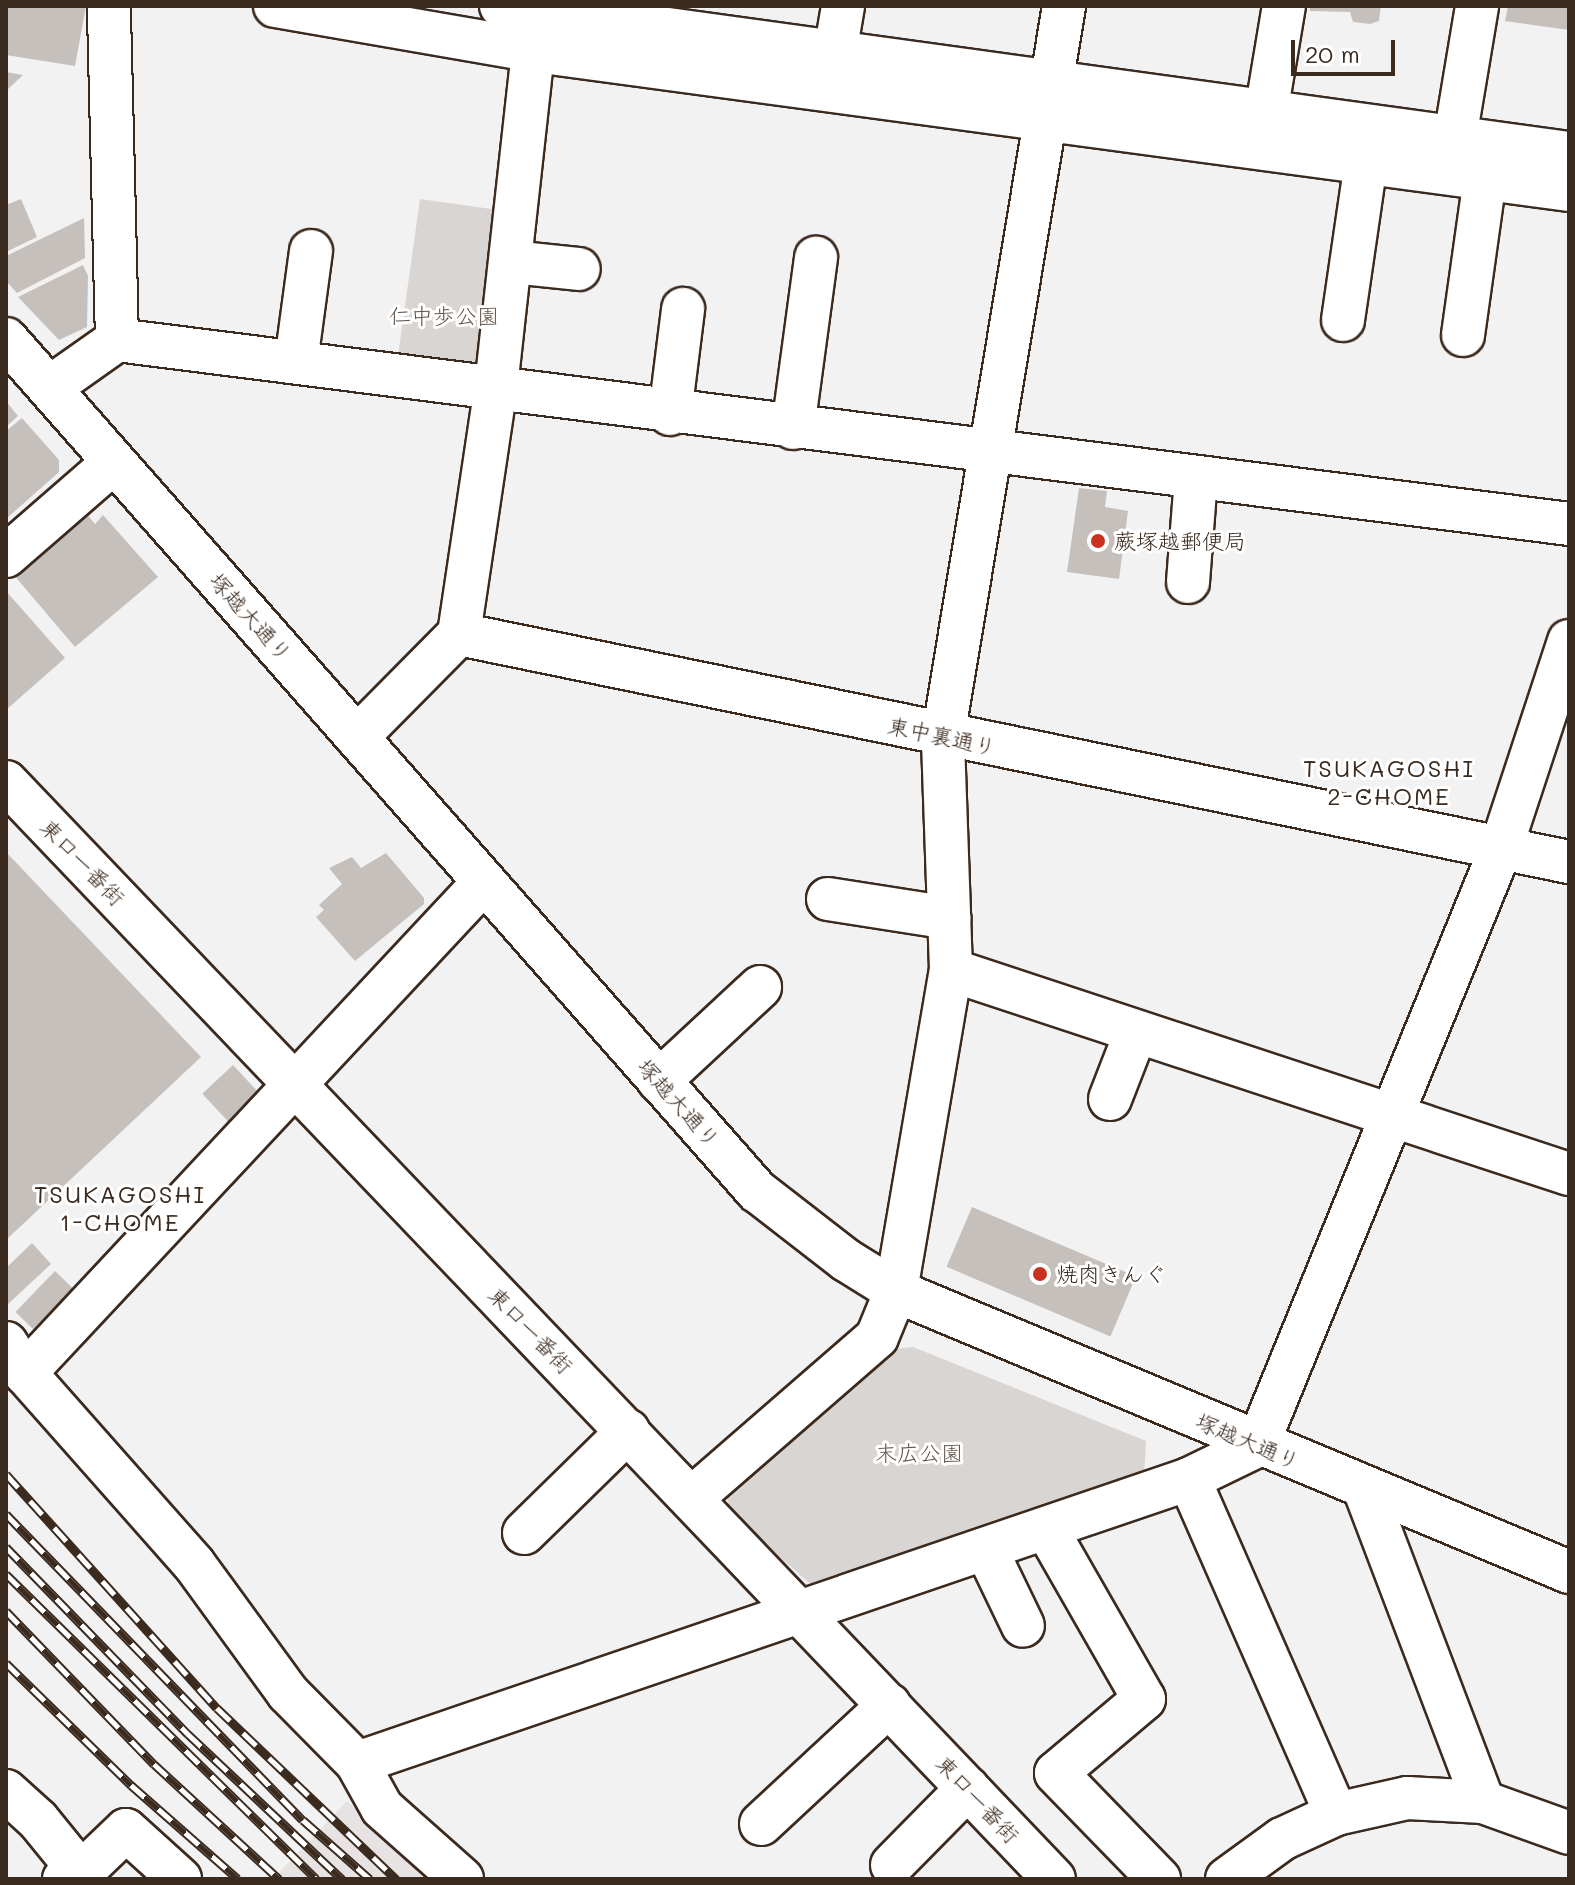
<!DOCTYPE html>
<meta charset="utf-8">
<style>
body{margin:0}
#map{position:relative;width:1575px;height:1885px;overflow:hidden;background:#f3f2f2;font-family:Mali,"Klee One",sans-serif}
div>[style]{position:absolute}
[style*='--x']{left:calc(var(--x)*1px);top:calc(var(--y)*1px);width:calc(var(--w)*1px);rotate:calc(var(--a)*1deg)}
.built>*{inset:0;background:#e6e3e2}
.green>*{inset:0;background:#d8d5d2;transform-origin:0 0}
.building>*{inset:0;background:#c6c0bd;transform-origin:0 0}
.roads{filter:drop-shadow(2px 0 #3b2a1e) drop-shadow(-2px 0 #3b2a1e) drop-shadow(0 2px #3b2a1e) drop-shadow(0 -2px #3b2a1e)}
.minor>*{height:42px;margin:-21px;padding:0 21px;transform-origin:21px;border-radius:21px;background:#fff}
.rail>*{height:9px;margin-top:-4.5px;transform-origin:0;background:repeating-linear-gradient(90deg,#fff 0 18px,#3b2a1e 0 36px);box-sizing:border-box;border-block:2px solid #3b2a1e}
.dots>*{width:22px;height:22px;translate:-50% -50%;box-sizing:border-box;border:4px solid #fff;border-radius:50%}
span{translate:-50% -50%;white-space:nowrap;text-align:center;line-height:1.15;-webkit-text-stroke:6px #fff;paint-order:stroke}
.park-label{font-size:22px;color:#62554b}
.poi-label{font-size:22px;color:#3b2a1e}
.left{translate:0 -50%;text-align:left}
.street-label{font-size:22px;color:#3b2a1e}
.neighbourhood-label{font-size:24px;color:#3b2a1e;letter-spacing:2px}
.frame{position:absolute;inset:0;border:8px solid #3b2a1e;pointer-events:none}
.scale{position:absolute;left:1291px;top:40px;width:104px;height:36px;box-sizing:border-box;border:4px solid #3b2a1e;border-top:0;padding-left:10px;font-size:24px;line-height:28px;white-space:nowrap;color:#3b2a1e;-webkit-text-stroke:6px #fff;paint-order:stroke}
</style>
<div id="map">
<div class="built">
<i style="clip-path:polygon(347px 1801px,434px 1879px,273px 1879px)"></i>
</div>
<div class="green">
<i style="left:420px;top:199px;width:81px;height:159px;rotate:8deg"></i>
<i style="clip-path:polygon(913px 1347px,1146px 1441px,1144px 1475px,816px 1589px,730px 1513px,727px 1494px,894px 1349px)"></i>
</div>
<div class="building">
<i style="clip-path:polygon(6px 6px,86px 6px,75px 66px,6px 55px)"></i>
<i style="clip-path:polygon(1310px 6px,1381px 6px,1379px 21px,1370px 24px,1353px 22px,1350px 12px,1310px 11px)"></i>
<i style="clip-path:polygon(1508px 6px,1569px 6px,1569px 30px,1505px 21px)"></i>
<i style="clip-path:polygon(6px 72px,23px 75px,6px 91px)"></i>
<i style="clip-path:polygon(21px 199px,37px 237px,6px 252px,6px 205px)"></i>
<i style="clip-path:polygon(84px 218px,85px 258px,17px 293px,6px 281px,6px 256px)"></i>
<i style="clip-path:polygon(83px 265px,88px 276px,87px 327px,59px 340px,18px 297px)"></i>
<i style="clip-path:polygon(6px 401px,18px 416px,6px 427px)"></i>
<i style="clip-path:polygon(22px 418px,59px 460px,59px 472px,6px 519px,6px 431px)"></i>
<i style="clip-path:polygon(1079px 488px,1107px 491px,1105px 507px,1128px 511px,1119px 579px,1067px 572px)"></i>
<i style="clip-path:polygon(85px 512px,95px 524px,103px 515px,158px 577px,75px 647px,13px 574px)"></i>
<i style="clip-path:polygon(6px 591px,65px 658px,6px 710px)"></i>
<i style="clip-path:polygon(6px 852px,201px 1057px,6px 1240px)"></i>
<i style="clip-path:polygon(386px 853px,424px 898px,424px 904px,355px 961px,316px 917px,324px 910px,319px 905px,342px 884px,329px 868px,352px 857px,361px 868px)"></i>
<i style="left:233px;top:1065px;width:38px;height:42px;rotate:47deg"></i>
<i style="left:972px;top:1207px;width:178px;height:65px;rotate:23deg"></i>
<i style="clip-path:polygon(32px 1243px,51px 1264px,7px 1305px,6px 1268px)"></i>
<i style="left:55px;top:1271px;width:32px;height:57px;rotate:44deg"></i>
</div>
<div class="roads">
<div class="minor">
<i style="--x:275;--y:6;--w:264;--a:9.8"></i>
<i style="--x:535;--y:51;--w:1043;--a:7.66"></i>
<i style="--x:501;--y:6;--w:1078;--a:7.84"></i>
<i style="--x:835;--y:53;--w:48;--a:-80.3"></i>
<i style="--x:1266;--y:113;--w:109;--a:-80.5"></i>
<i style="--x:1455;--y:138;--w:134;--a:-80.5"></i>
<i style="--x:512;--y:262;--w:67;--a:6"></i>
<i style="--x:1343;--y:320;--w:159;--a:-81.7"></i>
<i style="--x:1463;--y:335;--w:159;--a:-82"></i>
<i style="--x:6;--y:339;--w:1136;--a:48.61"></i>
<i style="--x:757;--y:1191;--w:113;--a:37.8"></i>
<i style="--x:846;--y:1260;--w:59;--a:31.8"></i>
<i style="--x:896;--y:1291;--w:729;--a:22.66"></i>
<i style="--x:117;--y:340;--w:1464;--a:7.22"></i>
<i style="--x:296;--y:362;--w:112;--a:-82.3"></i>
<i style="--x:49;--y:388;--w:83;--a:-35.2"></i>
<i style="--x:117;--y:340;--w:334;--a:-91.4"></i>
<i style="--x:670;--y:414;--w:106;--a:-82.9"></i>
<i style="--x:793;--y:428;--w:172;--a:-82.3"></i>
<i style="--x:6;--y:556;--w:143;--a:-41"></i>
<i style="--x:1188;--y:582;--w:105;--a:-85.6"></i>
<i style="--x:459;--y:634;--w:1133;--a:11.61"></i>
<i style="--x:459;--y:634;--w:250;--a:-81.5"></i>
<i style="--x:496;--y:387;--w:365;--a:-83.7"></i>
<i style="--x:357;--y:737;--w:145;--a:-45.3"></i>
<i style="--x:6;--y:782;--w:1517;--a:46.31"></i>
<i style="--x:828;--y:899;--w:123;--a:8.9"></i>
<i style="--x:951;--y:970;--w:651;--a:18.27"></i>
<i style="--x:659;--y:1081;--w:138;--a:-42.9"></i>
<i style="--x:1110;--y:1099;--w:72;--a:-68.8"></i>
<i style="--x:6;--y:1343;--w:36;--a:58"></i>
<i style="--x:25;--y:1373;--w:255;--a:48.5"></i>
<i style="--x:194;--y:1564;--w:160;--a:53.9"></i>
<i style="--x:288;--y:1693;--w:98;--a:45.4"></i>
<i style="--x:357;--y:1763;--w:51;--a:60.9"></i>
<i style="--x:382;--y:1808;--w:107;--a:41.6"></i>
<i style="--x:25;--y:1373;--w:671;--a:-46.93"></i>
<i style="--x:1189;--y:1479;--w:366;--a:66.3"></i>
<i style="--x:1364;--y:1488;--w:336;--a:69.2"></i>
<i style="--x:692;--y:1498;--w:245;--a:-41"></i>
<i style="--x:877;--y:1337;--w:50;--a:-67.6"></i>
<i style="--x:896;--y:1291;--w:326;--a:-80.3"></i>
<i style="--x:951;--y:970;--w:233;--a:-92"></i>
<i style="--x:943;--y:737;--w:741;--a:-80.6"></i>
<i style="--x:1046;--y:1528;--w:197;--a:60.2"></i>
<i style="--x:1144;--y:1699;--w:115;--a:139.9"></i>
<i style="--x:1056;--y:1773;--w:148;--a:45.8"></i>
<i style="--x:524;--y:1533;--w:146;--a:-44.4"></i>
<i style="--x:986;--y:1549;--w:85;--a:64.3"></i>
<i style="--x:357;--y:1763;--w:879;--a:-18.85"></i>
<i style="--x:1189;--y:1479;--w:76;--a:-25.9"></i>
<i style="--x:1257;--y:1446;--w:646;--a:-67.8"></i>
<i style="--x:1501;--y:848;--w:218;--a:-71.8"></i>
<i style="--x:6;--y:1791;--w:43;--a:42.2"></i>
<i style="--x:38;--y:1820;--w:68;--a:50.9"></i>
<i style="--x:81;--y:1873;--w:18;--a:161"></i>
<i style="--x:761;--y:1824;--w:175;--a:-42.9"></i>
<i style="--x:892;--y:1865;--w:108;--a:-45.4"></i>
<i style="--x:81;--y:1873;--w:62;--a:-43.7"></i>
<i style="--x:126;--y:1830;--w:73;--a:42.2"></i>
<i style="--x:1227;--y:1879;--w:68;--a:-36"></i>
<i style="--x:1282;--y:1839;--w:60;--a:-24.8"></i>
<i style="--x:1336;--y:1814;--w:73;--a:-12.7"></i>
<i style="--x:1407;--y:1798;--w:76;--a:3"></i>
<i style="--x:1483;--y:1802;--w:91;--a:19.8"></i>
</div>
</div>
<div class="rail">
<i style="--x:6;--y:1474;--w:315;--a:48"></i>
<i style="--x:217;--y:1708;--w:248;--a:43.7"></i>
<i style="--x:6;--y:1514;--w:426;--a:45.9"></i>
<i style="--x:303;--y:1820;--w:89;--a:41.4"></i>
<i style="--x:6;--y:1547;--w:261;--a:45.8"></i>
<i style="--x:188;--y:1734;--w:212;--a:43.3"></i>
<i style="--x:6;--y:1574;--w:435;--a:44.5"></i>
<i style="--x:6;--y:1611;--w:213;--a:46"></i>
<i style="--x:154;--y:1764;--w:170;--a:42.6"></i>
<i style="--x:6;--y:1663;--w:175;--a:44.3"></i>
<i style="--x:131;--y:1785;--w:142;--a:41.3"></i>
</div>
<div class="dots">
<i style="left:1098px;top:541px;background:#c8321e"></i>
<i style="left:1040px;top:1274px;background:#c8321e"></i>
</div>
<div class="park-label">
<span style="left:444px;top:316px">仁中歩公園</span>
<span style="left:919px;top:1453px">末広公園</span>
</div>
<div class="poi-label">
<span class="left" style="left:1114px;top:541px">蕨塚越郵便局</span>
<span class="left" style="left:1056px;top:1274px">焼肉きんぐ</span>
</div>
<div class="street-label">
<span style="left:251px;top:617px;rotate:48deg">塚越大通り</span>
<span style="left:942px;top:736px;rotate:12deg">東中裏通り</span>
<span style="left:83px;top:862px;rotate:46deg">東口一番街</span>
<span style="left:679px;top:1103px;rotate:48deg">塚越大通り</span>
<span style="left:531px;top:1330px;rotate:46deg">東口一番街</span>
<span style="left:1248px;top:1441px;rotate:23deg">塚越大通り</span>
<span style="left:978px;top:1799px;rotate:47deg">東口一番街</span>
</div>
<div class="neighbourhood-label">
<span style="left:1389px;top:782px">TSUKAGOSHI<br>2-CHOME</span>
<span style="left:120px;top:1208px">TSUKAGOSHI<br>1-CHOME</span>
</div>
<div class="frame"></div>
<div class="scale">20 m</div>
</div>
